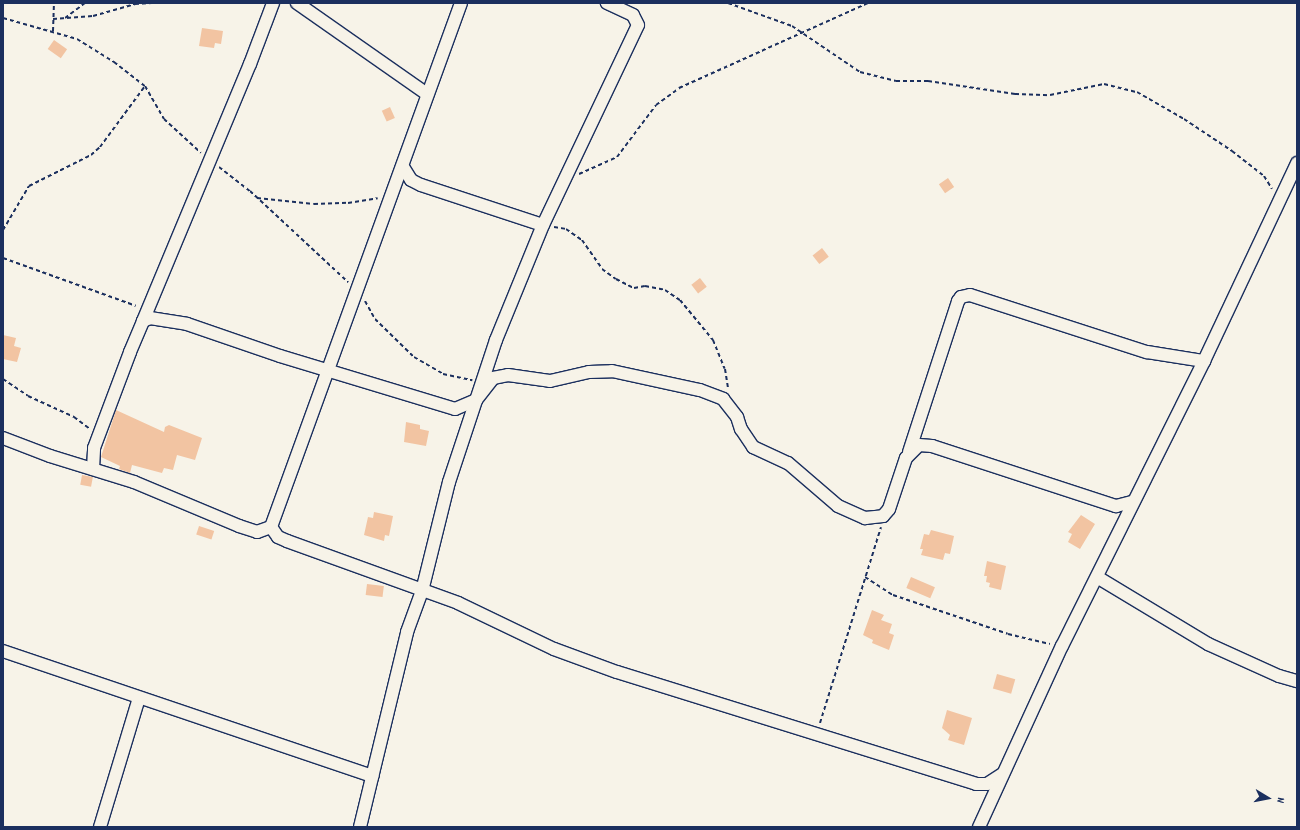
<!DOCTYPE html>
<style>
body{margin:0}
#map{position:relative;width:1300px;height:830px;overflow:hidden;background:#f7f3e8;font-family:Dekko,sans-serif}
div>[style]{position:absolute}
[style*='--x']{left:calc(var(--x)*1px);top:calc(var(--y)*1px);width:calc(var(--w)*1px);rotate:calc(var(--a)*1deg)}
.building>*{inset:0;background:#f2c4a2;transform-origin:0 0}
.path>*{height:2px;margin-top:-1px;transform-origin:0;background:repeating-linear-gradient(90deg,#1b2f5e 0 4px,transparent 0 7px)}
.roads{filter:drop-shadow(1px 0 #1b2f5e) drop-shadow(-1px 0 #1b2f5e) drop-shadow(0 1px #1b2f5e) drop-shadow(0 -1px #1b2f5e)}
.minor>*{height:12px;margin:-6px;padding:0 6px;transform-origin:6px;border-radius:6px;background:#f7f3e8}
span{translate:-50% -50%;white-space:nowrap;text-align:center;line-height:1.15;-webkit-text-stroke:3px #f7f3e8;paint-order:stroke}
.frame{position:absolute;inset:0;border:4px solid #1b2f5e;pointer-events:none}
.north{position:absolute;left:1248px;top:778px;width:40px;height:40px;-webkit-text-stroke:3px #f7f3e8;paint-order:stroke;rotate:100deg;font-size:11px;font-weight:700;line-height:16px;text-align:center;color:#1b2f5e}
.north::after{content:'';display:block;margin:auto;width:14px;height:18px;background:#1b2f5e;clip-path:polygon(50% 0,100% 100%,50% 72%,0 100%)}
</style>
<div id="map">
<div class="building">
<i style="clip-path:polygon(202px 28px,223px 31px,221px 44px,215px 43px,214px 48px,199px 46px)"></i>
<i style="left:54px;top:40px;width:16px;height:11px;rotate:35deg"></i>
<i style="left:390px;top:107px;width:12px;height:9px;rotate:66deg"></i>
<i style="left:948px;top:178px;width:11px;height:11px;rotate:56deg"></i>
<i style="left:822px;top:248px;width:11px;height:12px;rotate:52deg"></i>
<i style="left:700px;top:278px;width:11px;height:11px;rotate:52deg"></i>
<i style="clip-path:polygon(3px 335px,16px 338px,14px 346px,21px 348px,17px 362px,3px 359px)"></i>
<i style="clip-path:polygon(116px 410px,164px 432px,165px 427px,169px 425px,202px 438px,195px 460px,177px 455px,173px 470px,164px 468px,162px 473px,132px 465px,130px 473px,119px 469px,120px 466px,101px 457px)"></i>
<i style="clip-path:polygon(406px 422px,420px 425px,420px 429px,429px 431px,426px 446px,404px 442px)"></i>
<i style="left:82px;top:475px;width:11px;height:10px;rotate:10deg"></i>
<i style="clip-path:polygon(374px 512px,393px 516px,389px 536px,385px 535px,384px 541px,364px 535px,368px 517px,373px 518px)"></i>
<i style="clip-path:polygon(1081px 515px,1095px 524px,1080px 549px,1068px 542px,1072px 534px,1068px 532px)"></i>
<i style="left:199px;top:526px;width:16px;height:9px;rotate:18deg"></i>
<i style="clip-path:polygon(931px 530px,954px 536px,950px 554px,945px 553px,943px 560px,921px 555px,923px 549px,920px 549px,924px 534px,929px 535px)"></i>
<i style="clip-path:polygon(987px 561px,1006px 566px,1001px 590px,989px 587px,990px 583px,986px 582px,987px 576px,984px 576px)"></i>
<i style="left:911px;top:577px;width:26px;height:12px;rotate:23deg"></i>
<i style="left:367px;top:584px;width:17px;height:11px;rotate:7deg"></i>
<i style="clip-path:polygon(872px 610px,884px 615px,881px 620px,892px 624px,889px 633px,894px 635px,889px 650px,872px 643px,873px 640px,863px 635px)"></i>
<i style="left:997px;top:674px;width:19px;height:15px;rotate:16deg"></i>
<i style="clip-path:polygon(947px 710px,972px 718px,964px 745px,948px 740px,950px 735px,942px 728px)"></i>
</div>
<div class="path">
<i style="--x:728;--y:3;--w:68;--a:19.8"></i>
<i style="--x:792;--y:26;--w:82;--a:34.1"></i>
<i style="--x:860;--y:72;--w:37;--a:14"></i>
<i style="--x:896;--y:81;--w:32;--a:0"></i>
<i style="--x:928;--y:81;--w:88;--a:8.5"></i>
<i style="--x:1015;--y:94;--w:35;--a:2"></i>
<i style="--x:1050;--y:95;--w:55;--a:-11.5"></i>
<i style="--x:1104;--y:84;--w:34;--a:14"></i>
<i style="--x:1137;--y:92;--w:54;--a:29.9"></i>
<i style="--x:1184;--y:119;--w:58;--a:33.7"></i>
<i style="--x:1232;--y:151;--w:41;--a:38"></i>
<i style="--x:1264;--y:176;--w:15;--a:58"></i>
<i style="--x:3;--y:18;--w:77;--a:15.8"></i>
<i style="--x:77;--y:39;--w:44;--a:31.9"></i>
<i style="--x:114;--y:62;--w:39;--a:38"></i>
<i style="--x:145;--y:86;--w:38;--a:60"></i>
<i style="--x:164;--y:119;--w:50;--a:42.6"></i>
<i style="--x:65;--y:18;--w:25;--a:-37"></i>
<i style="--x:53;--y:19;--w:40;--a:-4.3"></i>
<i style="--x:93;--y:16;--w:44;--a:-15.9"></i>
<i style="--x:135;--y:4;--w:17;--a:-3"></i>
<i style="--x:53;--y:31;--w:28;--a:-88"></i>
<i style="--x:219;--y:167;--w:39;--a:38"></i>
<i style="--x:250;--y:191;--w:134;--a:42.9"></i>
<i style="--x:579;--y:174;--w:42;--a:-24.1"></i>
<i style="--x:617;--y:157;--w:65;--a:-53.1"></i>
<i style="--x:656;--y:105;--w:29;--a:-36"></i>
<i style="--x:679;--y:88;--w:207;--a:-24.2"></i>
<i style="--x:257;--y:198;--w:57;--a:6"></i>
<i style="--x:314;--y:204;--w:34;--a:-2"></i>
<i style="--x:348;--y:203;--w:30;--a:-9"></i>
<i style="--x:554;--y:227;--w:12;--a:9"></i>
<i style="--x:566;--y:229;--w:19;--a:35"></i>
<i style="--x:582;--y:240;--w:35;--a:55"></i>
<i style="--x:602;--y:269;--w:17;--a:36"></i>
<i style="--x:616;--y:279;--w:20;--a:27"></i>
<i style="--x:634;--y:288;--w:11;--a:-10"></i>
<i style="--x:645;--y:286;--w:20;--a:11"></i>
<i style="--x:665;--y:290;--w:18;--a:34"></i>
<i style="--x:680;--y:300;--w:52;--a:50.5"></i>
<i style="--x:713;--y:340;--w:31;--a:68"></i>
<i style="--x:725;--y:369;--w:20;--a:81"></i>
<i style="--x:3;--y:230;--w:51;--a:-59.4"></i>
<i style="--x:29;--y:186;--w:69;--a:-26.6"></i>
<i style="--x:91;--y:155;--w:12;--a:-42"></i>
<i style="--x:100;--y:147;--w:76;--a:-53.6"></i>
<i style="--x:3;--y:258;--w:141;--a:19.8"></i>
<i style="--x:365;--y:301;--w:21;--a:61"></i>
<i style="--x:375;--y:319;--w:54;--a:44.3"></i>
<i style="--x:414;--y:357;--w:34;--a:30"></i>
<i style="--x:443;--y:374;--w:30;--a:12"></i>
<i style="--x:3;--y:379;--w:30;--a:34"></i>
<i style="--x:28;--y:396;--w:51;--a:24.5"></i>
<i style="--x:74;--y:417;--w:20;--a:37"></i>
<i style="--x:865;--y:577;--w:33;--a:33"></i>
<i style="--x:893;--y:595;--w:121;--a:18.7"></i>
<i style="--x:1008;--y:634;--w:43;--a:13.4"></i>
<i style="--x:820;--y:723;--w:205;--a:-72.7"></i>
</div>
<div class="roads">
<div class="minor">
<i style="--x:297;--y:3;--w:159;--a:35"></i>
<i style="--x:403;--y:167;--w:15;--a:58"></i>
<i style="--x:411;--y:180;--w:11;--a:27"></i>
<i style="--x:421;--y:185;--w:128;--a:18.2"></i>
<i style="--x:143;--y:321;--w:278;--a:-67.4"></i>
<i style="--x:250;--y:64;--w:65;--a:-69.3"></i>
<i style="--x:3;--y:438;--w:50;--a:21"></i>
<i style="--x:50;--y:456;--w:88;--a:17.2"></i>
<i style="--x:134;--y:482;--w:114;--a:22.7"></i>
<i style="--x:239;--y:526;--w:19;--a:18"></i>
<i style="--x:257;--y:532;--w:15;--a:-20"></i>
<i style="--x:271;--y:527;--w:557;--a:-70.07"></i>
<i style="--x:909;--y:452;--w:159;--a:-72"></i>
<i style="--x:958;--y:301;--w:5;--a:-53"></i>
<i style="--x:961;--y:297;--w:9;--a:-13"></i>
<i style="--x:970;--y:295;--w:186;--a:17.9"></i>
<i style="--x:1147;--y:352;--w:58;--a:9"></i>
<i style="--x:93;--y:469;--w:21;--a:-87"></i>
<i style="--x:94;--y:448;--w:103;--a:-69.4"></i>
<i style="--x:130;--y:352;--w:34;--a:-67"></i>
<i style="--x:143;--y:321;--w:8;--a:-23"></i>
<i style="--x:150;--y:318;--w:37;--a:9"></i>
<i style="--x:187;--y:324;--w:98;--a:19"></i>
<i style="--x:280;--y:356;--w:183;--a:16.8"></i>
<i style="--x:455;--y:409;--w:23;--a:-23"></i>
<i style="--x:476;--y:400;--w:28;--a:-52"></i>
<i style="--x:493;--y:378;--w:15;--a:-11"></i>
<i style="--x:508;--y:375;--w:42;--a:8.1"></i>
<i style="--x:550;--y:381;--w:40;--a:-13"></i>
<i style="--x:589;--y:372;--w:23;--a:-2"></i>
<i style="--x:612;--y:371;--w:90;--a:12.2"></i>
<i style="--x:700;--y:390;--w:25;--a:21"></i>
<i style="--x:723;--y:399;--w:23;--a:52"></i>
<i style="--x:737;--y:417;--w:13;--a:72"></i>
<i style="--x:741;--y:429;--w:22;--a:56"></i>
<i style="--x:753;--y:447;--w:38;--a:25"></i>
<i style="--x:788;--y:463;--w:66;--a:40.7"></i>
<i style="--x:838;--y:506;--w:30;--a:24"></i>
<i style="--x:865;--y:518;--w:18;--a:-6"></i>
<i style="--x:883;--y:516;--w:9;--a:-49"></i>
<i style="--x:889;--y:509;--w:54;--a:-71.6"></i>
<i style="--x:906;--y:458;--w:18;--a:-45"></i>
<i style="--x:919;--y:445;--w:13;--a:4"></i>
<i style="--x:932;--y:446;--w:194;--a:18.1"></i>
<i style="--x:1116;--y:506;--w:16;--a:-14"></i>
<i style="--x:271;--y:527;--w:12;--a:55"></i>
<i style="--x:278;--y:537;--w:10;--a:24"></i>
<i style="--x:287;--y:541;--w:182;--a:19.9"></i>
<i style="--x:458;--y:603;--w:106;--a:25.6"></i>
<i style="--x:554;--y:649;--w:67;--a:20.1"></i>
<i style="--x:617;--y:672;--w:376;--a:17.3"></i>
<i style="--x:976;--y:784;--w:11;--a:0"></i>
<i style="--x:987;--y:784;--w:17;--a:-33"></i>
<i style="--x:1097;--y:577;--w:130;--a:31.1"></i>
<i style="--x:1208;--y:644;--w:78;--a:24.3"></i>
<i style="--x:1279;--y:676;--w:19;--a:16"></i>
<i style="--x:3;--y:651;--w:390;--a:18.7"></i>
<i style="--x:100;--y:827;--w:135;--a:-73.2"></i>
<i style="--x:360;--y:827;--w:201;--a:-76.4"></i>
<i style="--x:407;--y:632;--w:44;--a:-69.9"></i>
<i style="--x:422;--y:591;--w:112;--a:-76.1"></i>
<i style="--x:449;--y:482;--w:150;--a:-71.7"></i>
<i style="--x:496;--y:340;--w:124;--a:-67.8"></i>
<i style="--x:543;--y:225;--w:221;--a:-64.6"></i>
<i style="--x:638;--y:25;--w:11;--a:-117"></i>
<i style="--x:633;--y:15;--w:29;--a:-155"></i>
<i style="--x:979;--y:827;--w:199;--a:-65.4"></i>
<i style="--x:1062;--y:646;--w:318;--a:-63.5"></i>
<i style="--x:1204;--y:361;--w:219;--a:-64.8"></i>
</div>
</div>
<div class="frame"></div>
<div class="north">N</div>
</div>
